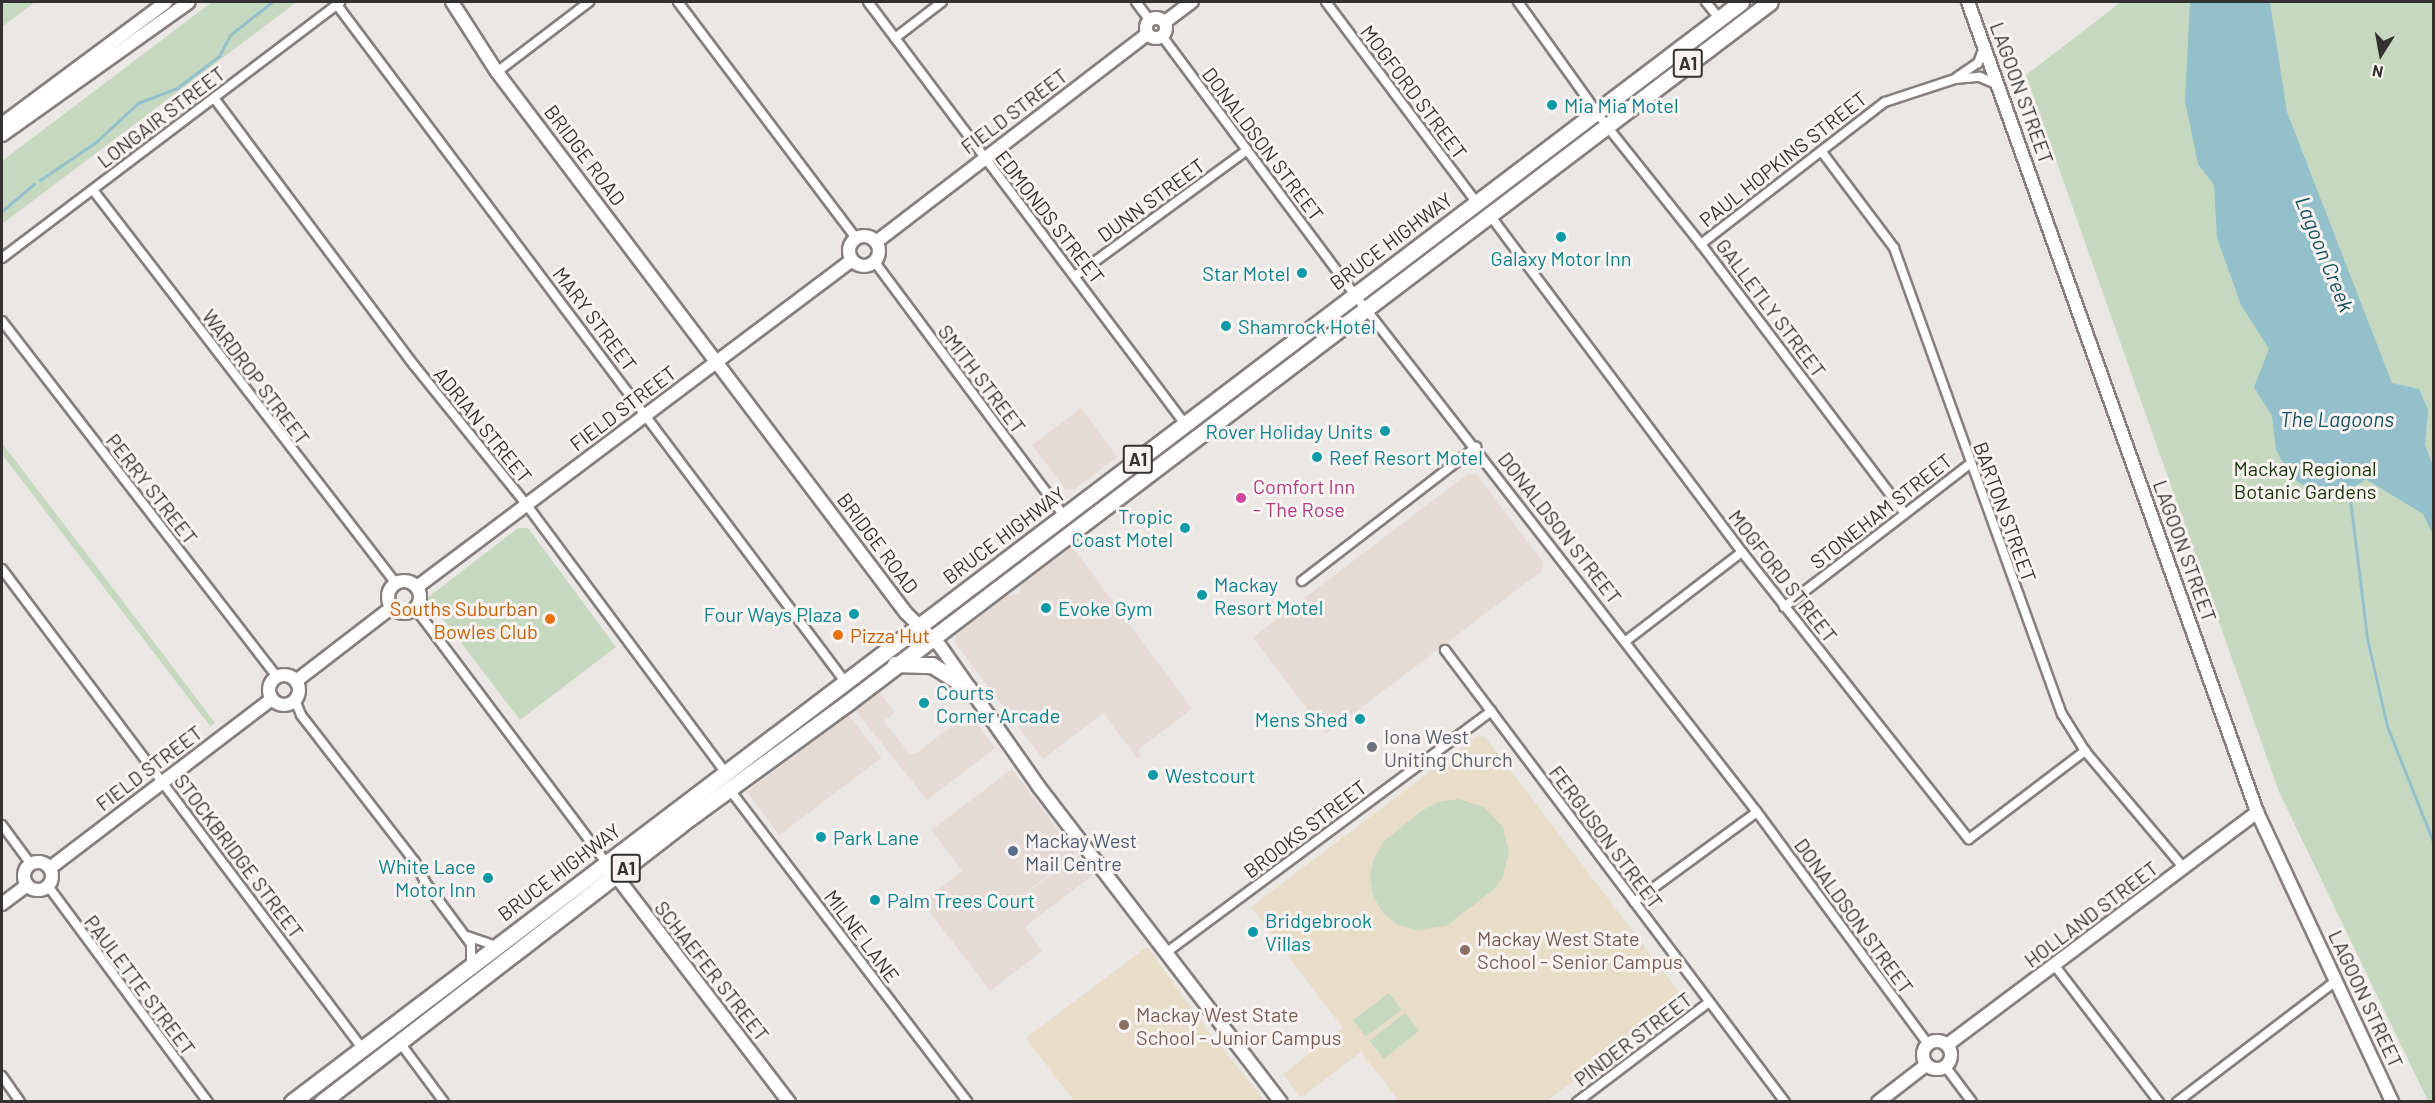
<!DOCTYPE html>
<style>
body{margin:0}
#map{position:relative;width:2435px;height:1103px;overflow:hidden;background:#ebe7e5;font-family:Barlow,sans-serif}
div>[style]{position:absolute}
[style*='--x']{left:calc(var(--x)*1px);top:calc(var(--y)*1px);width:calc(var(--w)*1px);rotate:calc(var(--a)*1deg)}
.built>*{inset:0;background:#e6dad5;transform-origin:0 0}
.education>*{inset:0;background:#e8ddc8}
.green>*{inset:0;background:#c6d9c0;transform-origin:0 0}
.water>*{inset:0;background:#94c0cb}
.stream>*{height:3px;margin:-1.5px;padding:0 1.5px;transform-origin:1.5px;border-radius:1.5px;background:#94c0cb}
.roads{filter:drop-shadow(2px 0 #85807f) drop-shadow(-2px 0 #85807f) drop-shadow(0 2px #85807f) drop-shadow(0 -2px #85807f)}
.street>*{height:8px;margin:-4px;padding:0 4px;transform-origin:4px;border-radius:4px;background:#fff}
.secondary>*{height:12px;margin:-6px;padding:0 6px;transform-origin:6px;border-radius:6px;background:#fff}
.secondary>.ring{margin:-6px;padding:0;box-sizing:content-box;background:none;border:12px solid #fff;border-radius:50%}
.highway>*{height:15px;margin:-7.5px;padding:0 7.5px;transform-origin:7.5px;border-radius:7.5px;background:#fff}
.dots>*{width:16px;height:16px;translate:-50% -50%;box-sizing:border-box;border:3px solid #f9f4f2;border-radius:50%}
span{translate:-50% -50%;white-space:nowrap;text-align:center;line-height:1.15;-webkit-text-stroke:6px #f9f4f2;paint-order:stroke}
.shield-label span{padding:2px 4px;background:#f9f4f2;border:2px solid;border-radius:4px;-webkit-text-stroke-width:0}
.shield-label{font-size:18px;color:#333231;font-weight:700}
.street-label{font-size:20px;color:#333231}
.culture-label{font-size:20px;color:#0d838f}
.left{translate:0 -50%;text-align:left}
.right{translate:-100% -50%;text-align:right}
.park-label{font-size:20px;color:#143306}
.hotel-label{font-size:20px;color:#b23c85}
.food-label{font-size:20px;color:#c56008}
.worship-label{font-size:20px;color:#5b616d}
.service-label{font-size:20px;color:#4e5e75}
.education-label{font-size:20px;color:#785e54}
.water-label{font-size:21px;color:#16525f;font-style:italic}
.frame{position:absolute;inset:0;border:3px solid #333231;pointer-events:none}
.north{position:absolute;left:2351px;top:24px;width:60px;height:60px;-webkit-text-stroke:4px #f9f4f2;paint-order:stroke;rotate:191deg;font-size:16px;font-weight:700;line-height:24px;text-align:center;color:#333231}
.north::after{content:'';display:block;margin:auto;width:21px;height:27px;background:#333231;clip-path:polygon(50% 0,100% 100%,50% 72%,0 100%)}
</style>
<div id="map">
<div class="built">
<i style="clip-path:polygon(1081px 408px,1117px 457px,1074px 490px,1065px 489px,1032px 445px)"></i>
<i style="clip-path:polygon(1468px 474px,1477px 475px,1543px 562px,1542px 571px,1326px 734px,1253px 637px)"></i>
<i style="clip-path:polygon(1072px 546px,1192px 709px,1138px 750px,1141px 755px,1137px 758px,1103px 713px,1043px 759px,955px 643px,956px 635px,1007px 596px,1020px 594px,1021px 585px)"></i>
<i style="clip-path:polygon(879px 692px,895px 712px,884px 721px,909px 753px,915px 754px,969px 713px,995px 748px,927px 800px,855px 710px)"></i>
<i style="left:849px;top:715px;width:54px;height:128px;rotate:53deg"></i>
<i style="clip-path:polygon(1012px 769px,1076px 854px,1008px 906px,1078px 856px,1093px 875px,1025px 927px,1042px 951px,990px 991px,922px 902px,962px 871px,931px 830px)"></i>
</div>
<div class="education">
<i style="clip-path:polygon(1477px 736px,1485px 737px,1680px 993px,1679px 1002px,1547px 1101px,1399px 1101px,1361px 1052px,1301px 1098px,1283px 1074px,1343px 1028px,1251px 907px)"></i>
<i style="clip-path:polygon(1147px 947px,1202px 1023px,1265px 1101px,1074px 1101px,1026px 1038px)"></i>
</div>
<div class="green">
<i style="clip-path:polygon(2px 2px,35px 2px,2px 27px)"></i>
<i style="clip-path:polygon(212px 2px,297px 2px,2px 224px,2px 161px)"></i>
<i style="clip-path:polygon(2121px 2px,2433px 2px,2433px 1101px,2428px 1101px,2279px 792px,2026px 75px)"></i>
<i style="clip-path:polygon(2px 443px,160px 650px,215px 723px,210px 726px,7px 461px,2px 454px)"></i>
<i style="clip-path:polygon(518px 528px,528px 528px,616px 647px,520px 720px,427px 598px)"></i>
<i style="clip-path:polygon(1458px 799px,1484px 807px,1503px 827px,1509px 852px,1503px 877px,1493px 890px,1446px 926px,1417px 930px,1398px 925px,1383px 913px,1373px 896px,1370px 877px,1374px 858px,1384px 841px,1423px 810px,1439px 802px)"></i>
<i style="left:1389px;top:993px;width:21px;height:45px;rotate:53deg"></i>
<i style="left:1405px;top:1013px;width:23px;height:45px;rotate:52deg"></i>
</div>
<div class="water">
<i style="clip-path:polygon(2190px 2px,2270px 2px,2287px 112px,2392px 383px,2419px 389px,2428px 410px,2425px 445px,2433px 466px,2433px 535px,2423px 514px,2366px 479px,2349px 491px,2314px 492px,2291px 477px,2276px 450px,2272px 416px,2254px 387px,2269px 349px,2241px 305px,2217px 238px,2214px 185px,2198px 164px,2185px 101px)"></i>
</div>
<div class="stream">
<i style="--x:40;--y:180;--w:68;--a:-34.2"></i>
<i style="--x:96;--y:142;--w:57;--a:-42.9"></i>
<i style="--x:138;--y:103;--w:42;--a:-21"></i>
<i style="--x:177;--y:88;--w:53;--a:-37.3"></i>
<i style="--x:219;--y:56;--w:24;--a:-62"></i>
<i style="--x:230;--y:35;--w:53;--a:-38.2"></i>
<i style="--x:2;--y:211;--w:42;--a:-40.2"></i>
<i style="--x:2349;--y:491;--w:148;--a:83"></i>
<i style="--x:2367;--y:638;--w:90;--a:77.2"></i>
<i style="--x:2387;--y:726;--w:127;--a:68.3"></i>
</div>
<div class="roads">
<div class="street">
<i style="--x:678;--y:2;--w:296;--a:53"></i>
<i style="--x:868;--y:2;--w:528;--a:53.09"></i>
<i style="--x:1136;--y:2;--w:21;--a:53"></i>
<i style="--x:1326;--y:2;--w:250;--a:53.1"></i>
<i style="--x:1518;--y:2;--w:151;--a:54.4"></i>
<i style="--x:1606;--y:125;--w:152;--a:51.4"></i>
<i style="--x:1701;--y:244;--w:338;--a:52.9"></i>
<i style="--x:1706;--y:2;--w:21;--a:51"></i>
<i style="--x:337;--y:5;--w:848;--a:53.1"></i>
<i style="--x:1162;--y:36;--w:339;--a:53.3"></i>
<i style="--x:1365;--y:308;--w:638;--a:52.13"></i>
<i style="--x:1757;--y:812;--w:288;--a:53.6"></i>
<i style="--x:895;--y:38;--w:59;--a:-37.5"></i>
<i style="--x:497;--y:72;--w:116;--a:-37.3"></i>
<i style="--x:1957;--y:77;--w:25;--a:-34"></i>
<i style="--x:1978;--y:63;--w:17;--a:-69"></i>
<i style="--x:214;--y:98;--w:334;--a:53.2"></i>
<i style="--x:414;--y:365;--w:179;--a:51.1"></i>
<i style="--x:526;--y:504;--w:335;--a:53.4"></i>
<i style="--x:1822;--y:152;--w:120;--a:53.1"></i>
<i style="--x:1894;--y:248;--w:495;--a:70.2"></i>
<i style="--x:2062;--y:714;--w:44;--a:58.1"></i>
<i style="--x:2085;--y:751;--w:153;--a:49.8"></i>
<i style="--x:93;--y:190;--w:496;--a:52.4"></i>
<i style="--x:1489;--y:214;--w:422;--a:53.2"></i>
<i style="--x:1742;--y:552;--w:366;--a:51.7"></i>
<i style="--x:1969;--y:839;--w:146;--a:-37.2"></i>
<i style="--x:1701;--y:244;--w:232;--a:-37.7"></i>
<i style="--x:1885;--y:102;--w:74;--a:-18.2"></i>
<i style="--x:1955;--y:79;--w:25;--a:-5"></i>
<i style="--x:1980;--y:77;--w:20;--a:24"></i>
<i style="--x:2;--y:258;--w:424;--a:-37.1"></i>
<i style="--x:874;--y:261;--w:318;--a:53.3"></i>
<i style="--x:1075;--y:276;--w:213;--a:-36.2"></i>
<i style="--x:2;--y:321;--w:448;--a:52.3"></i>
<i style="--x:2;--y:569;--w:599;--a:53.07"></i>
<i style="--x:1302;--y:581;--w:220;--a:-37.6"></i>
<i style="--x:1784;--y:607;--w:235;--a:-37.6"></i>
<i style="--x:415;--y:608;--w:318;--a:53.1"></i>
<i style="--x:1626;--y:641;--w:146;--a:-37.5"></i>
<i style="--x:1445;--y:650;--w:566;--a:53.05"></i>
<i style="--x:295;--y:700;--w:16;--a:68"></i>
<i style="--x:301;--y:715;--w:186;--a:52.2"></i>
<i style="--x:415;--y:862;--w:22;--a:63"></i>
<i style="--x:425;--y:882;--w:77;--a:53.4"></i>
<i style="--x:471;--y:944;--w:21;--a:90"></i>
<i style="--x:730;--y:790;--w:392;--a:52.7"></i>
<i style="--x:2;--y:825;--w:47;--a:53.6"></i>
<i style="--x:48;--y:886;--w:269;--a:53.5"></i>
<i style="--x:1634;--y:902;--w:152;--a:-36.2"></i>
<i style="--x:467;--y:936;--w:31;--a:19"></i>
<i style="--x:1167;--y:952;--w:404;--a:-36.6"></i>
<i style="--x:2055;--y:966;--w:171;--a:52.6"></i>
<i style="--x:401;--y:1044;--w:72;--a:53.4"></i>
<i style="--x:1945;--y:1066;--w:45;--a:53.1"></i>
<i style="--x:2;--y:1076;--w:32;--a:55"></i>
<i style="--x:1577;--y:1102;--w:166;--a:-37.1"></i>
<i style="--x:2177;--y:1102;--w:200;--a:-37.3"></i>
</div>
<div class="secondary">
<i style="--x:452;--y:2;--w:83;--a:57.3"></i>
<i style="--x:497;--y:72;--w:678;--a:52.91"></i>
<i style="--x:906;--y:613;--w:47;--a:44.1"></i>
<i style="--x:940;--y:646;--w:172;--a:54.9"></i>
<i style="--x:1039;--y:787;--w:397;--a:52.5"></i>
<i style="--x:1968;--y:2;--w:860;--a:70.36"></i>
<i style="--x:2257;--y:812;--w:320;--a:65"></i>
<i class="ring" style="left:1146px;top:18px;width:8px;height:8px"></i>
<i style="--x:1165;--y:22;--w:34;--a:-37"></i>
<i style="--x:2;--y:124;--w:204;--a:-36.6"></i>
<i style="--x:2;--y:135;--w:229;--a:-35.4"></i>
<i class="ring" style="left:849px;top:236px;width:18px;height:18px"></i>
<i style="--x:876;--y:242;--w:342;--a:-37.5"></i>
<i class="ring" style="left:388px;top:581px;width:20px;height:20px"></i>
<i style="--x:417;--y:587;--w:544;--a:-36.93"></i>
<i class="ring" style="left:269px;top:675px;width:18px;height:18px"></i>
<i style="--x:296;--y:681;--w:121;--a:-37.6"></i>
<i class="ring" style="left:24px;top:862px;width:16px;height:16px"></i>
<i style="--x:50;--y:868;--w:279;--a:-37.3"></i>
<i style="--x:610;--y:868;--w:295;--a:52.6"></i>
<i style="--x:2;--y:904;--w:31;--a:-37"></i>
<i class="ring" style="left:1923px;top:1041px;width:16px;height:16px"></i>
<i style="--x:1947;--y:1045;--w:388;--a:-36.9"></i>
<i style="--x:1878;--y:1102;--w:61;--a:-37.6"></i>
</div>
<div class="highway">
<i style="--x:895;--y:664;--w:37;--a:2"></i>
<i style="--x:932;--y:665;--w:43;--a:32.6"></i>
<i style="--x:292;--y:1102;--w:1819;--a:-37.2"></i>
<i style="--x:322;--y:1102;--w:453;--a:-37.7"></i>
<i style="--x:680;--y:825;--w:205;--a:-36.1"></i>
<i style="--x:846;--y:704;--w:1160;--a:-37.23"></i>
</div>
</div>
<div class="dots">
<i style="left:1552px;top:105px;background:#0f9aa8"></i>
<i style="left:1561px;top:237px;background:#0f9aa8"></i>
<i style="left:1302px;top:273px;background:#0f9aa8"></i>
<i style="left:1226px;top:326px;background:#0f9aa8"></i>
<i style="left:1385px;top:431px;background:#0f9aa8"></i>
<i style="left:1317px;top:457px;background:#0f9aa8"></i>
<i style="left:1241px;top:498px;background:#d1479c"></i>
<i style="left:1185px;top:528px;background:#0f9aa8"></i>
<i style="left:1202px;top:595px;background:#0f9aa8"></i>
<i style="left:1046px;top:608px;background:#0f9aa8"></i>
<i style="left:854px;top:614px;background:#0f9aa8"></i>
<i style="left:550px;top:619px;background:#e8710a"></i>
<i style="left:838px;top:635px;background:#e8710a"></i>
<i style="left:924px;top:703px;background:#0f9aa8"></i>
<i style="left:1360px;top:719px;background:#0f9aa8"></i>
<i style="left:1372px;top:747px;background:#6b7280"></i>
<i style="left:1153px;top:775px;background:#0f9aa8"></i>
<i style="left:821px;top:837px;background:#0f9aa8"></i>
<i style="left:1013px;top:851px;background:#5c6f8a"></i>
<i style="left:488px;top:878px;background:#0f9aa8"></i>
<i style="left:875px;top:900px;background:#0f9aa8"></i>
<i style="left:1253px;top:932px;background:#0f9aa8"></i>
<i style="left:1465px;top:950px;background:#8d6e63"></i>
<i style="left:1124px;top:1025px;background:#8d6e63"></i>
</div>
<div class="shield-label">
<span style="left:1688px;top:63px">A1</span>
<span style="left:1138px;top:459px">A1</span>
<span style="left:626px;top:868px">A1</span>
</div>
<div class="street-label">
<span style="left:1414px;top:92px;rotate:53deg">MOGFORD STREET</span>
<span style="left:2022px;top:93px;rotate:70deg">LAGOON STREET</span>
<span style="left:1014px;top:111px;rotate:-37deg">FIELD STREET</span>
<span style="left:161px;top:117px;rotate:-37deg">LONGAIR STREET</span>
<span style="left:1263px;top:144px;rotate:53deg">DONALDSON STREET</span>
<span style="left:585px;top:155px;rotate:53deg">BRIDGE ROAD</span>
<span style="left:1783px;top:159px;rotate:-38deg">PAUL HOPKINS STREET</span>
<span style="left:1151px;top:200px;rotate:-36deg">DUNN STREET</span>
<span style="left:1050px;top:217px;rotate:52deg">EDMONDS STREET</span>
<span style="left:1391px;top:241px;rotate:-37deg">BRUCE HIGHWAY</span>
<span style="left:1771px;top:308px;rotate:53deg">GALLETLY STREET</span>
<span style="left:595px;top:319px;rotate:53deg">MARY STREET</span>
<span style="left:256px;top:377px;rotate:53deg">WARDROP STREET</span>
<span style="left:982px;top:379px;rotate:53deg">SMITH STREET</span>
<span style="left:623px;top:408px;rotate:-37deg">FIELD STREET</span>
<span style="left:483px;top:425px;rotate:51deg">ADRIAN STREET</span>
<span style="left:152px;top:489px;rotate:52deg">PERRY STREET</span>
<span style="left:1881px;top:511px;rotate:-38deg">STONEHAM STREET</span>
<span style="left:2005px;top:512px;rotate:70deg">BARTON STREET</span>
<span style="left:1560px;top:528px;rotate:52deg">DONALDSON STREET</span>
<span style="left:1004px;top:535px;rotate:-37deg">BRUCE HIGHWAY</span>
<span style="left:878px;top:543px;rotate:53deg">BRIDGE ROAD</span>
<span style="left:2185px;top:551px;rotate:70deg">LAGOON STREET</span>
<span style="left:1783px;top:576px;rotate:52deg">MOGFORD STREET</span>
<span style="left:149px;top:768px;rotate:-37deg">FIELD STREET</span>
<span style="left:1305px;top:829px;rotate:-37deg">BROOKS STREET</span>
<span style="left:1606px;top:837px;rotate:53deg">FERGUSON STREET</span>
<span style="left:239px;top:856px;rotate:53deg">STOCKBRIDGE STREET</span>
<span style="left:559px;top:872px;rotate:-37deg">BRUCE HIGHWAY</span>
<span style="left:2091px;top:914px;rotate:-37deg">HOLLAND STREET</span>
<span style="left:1854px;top:916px;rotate:54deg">DONALDSON STREET</span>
<span style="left:862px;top:936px;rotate:53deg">MILNE LANE</span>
<span style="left:712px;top:971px;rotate:52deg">SCHAEFER STREET</span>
<span style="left:140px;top:985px;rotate:53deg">PAULETTE STREET</span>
<span style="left:2366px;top:999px;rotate:65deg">LAGOON STREET</span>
<span style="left:1633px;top:1039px;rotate:-37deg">PINDER STREET</span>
</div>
<div class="culture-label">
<span class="left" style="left:1564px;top:105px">Mia Mia Motel</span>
<span style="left:1561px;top:258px">Galaxy Motor Inn</span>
<span class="right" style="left:1290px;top:273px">Star Motel</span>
<span class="left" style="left:1238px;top:326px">Shamrock Hotel</span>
<span class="right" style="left:1373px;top:431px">Rover Holiday Units</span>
<span class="left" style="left:1329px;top:457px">Reef Resort Motel</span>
<span class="right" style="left:1173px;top:528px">Tropic<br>Coast Motel</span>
<span class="left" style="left:1214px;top:596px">Mackay<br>Resort Motel</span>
<span class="left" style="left:1058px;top:608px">Evoke Gym</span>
<span class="right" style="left:842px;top:614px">Four Ways Plaza</span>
<span class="left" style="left:936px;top:704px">Courts<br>Corner Arcade</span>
<span class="right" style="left:1348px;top:719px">Mens Shed</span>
<span class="left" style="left:1165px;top:775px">Westcourt</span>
<span class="left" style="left:833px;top:837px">Park Lane</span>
<span class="right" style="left:476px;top:878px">White Lace<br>Motor Inn</span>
<span class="left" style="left:887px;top:900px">Palm Trees Court</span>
<span class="left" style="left:1265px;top:932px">Bridgebrook<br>Villas</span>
</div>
<div class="park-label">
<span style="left:2305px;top:480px">Mackay Regional<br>Botanic Gardens</span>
</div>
<div class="hotel-label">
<span class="left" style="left:1253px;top:498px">Comfort Inn<br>- The Rose</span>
</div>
<div class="food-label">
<span class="right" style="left:538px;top:620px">Souths Suburban<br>Bowles Club</span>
<span class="left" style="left:850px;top:635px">Pizza Hut</span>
</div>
<div class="worship-label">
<span class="left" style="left:1384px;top:748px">Iona West<br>Uniting Church</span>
</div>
<div class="service-label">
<span class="left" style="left:1025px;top:852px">Mackay West<br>Mail Centre</span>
</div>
<div class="education-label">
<span class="left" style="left:1477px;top:950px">Mackay West State<br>School - Senior Campus</span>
<span class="left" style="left:1136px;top:1026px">Mackay West State<br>School - Junior Campus</span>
</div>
<div class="water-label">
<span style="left:2325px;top:254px;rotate:68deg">Lagoon Creek</span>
<span style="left:2337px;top:419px">The Lagoons</span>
</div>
<div class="frame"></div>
<div class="north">N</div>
</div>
